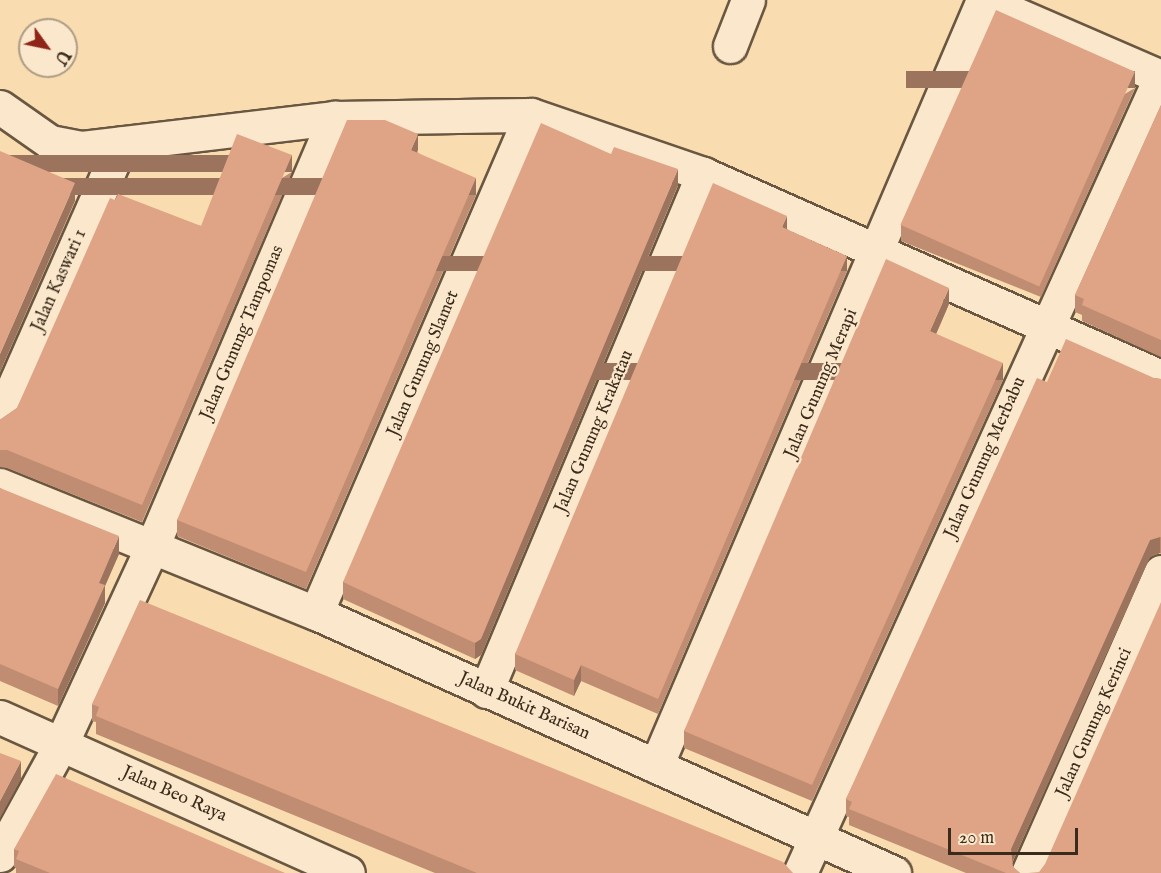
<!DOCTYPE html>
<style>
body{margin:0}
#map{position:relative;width:1161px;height:873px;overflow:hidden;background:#f9dcb0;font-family:"IM FELL English",serif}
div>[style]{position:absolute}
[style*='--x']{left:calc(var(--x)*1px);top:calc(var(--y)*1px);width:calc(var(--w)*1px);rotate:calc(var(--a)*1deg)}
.roads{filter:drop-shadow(2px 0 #6a5741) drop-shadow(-2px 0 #6a5741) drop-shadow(0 2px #6a5741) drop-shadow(0 -2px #6a5741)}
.minor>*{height:33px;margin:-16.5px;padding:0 16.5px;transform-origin:16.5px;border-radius:16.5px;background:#fbe8cc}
.wall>*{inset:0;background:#c08d72}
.shaded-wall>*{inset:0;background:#9c735d;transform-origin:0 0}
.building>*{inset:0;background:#dfa485;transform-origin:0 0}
span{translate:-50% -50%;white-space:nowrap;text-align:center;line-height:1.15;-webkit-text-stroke:4.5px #fbe8cc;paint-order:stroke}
.street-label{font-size:18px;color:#3b2b1c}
.north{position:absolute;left:18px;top:18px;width:60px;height:60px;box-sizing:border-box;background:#fbe8cc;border:2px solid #ae9c86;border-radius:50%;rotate:123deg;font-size:16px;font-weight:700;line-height:24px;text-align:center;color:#3b2b1c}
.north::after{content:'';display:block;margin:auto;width:21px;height:27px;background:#8f2418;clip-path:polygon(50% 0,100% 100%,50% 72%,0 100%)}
.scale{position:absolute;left:948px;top:828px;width:130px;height:27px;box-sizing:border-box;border:3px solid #3b2b1c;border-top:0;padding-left:8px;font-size:18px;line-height:21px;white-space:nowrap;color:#3b2b1c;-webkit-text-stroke:4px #fbe8cc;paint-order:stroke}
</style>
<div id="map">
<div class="roads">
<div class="minor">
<i style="--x:983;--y:0;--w:194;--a:23.4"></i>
<i style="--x:730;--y:46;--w:49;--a:-68.6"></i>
<i style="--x:0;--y:107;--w:61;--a:35"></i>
<i style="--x:50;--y:142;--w:33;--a:11"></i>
<i style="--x:82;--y:148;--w:255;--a:-6.8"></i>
<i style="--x:335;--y:118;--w:196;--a:-0.9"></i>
<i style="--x:531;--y:115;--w:182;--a:18.9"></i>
<i style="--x:703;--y:174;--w:501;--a:23.9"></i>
<i style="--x:0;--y:418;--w:300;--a:-66.2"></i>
<i style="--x:0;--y:485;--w:341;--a:22.1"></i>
<i style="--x:316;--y:613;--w:634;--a:24.22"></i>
<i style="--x:316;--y:613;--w:542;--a:-66.65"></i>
<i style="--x:486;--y:691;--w:561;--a:-67.23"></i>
<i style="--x:0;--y:717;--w:381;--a:24.1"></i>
<i style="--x:656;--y:766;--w:833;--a:-66.88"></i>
<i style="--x:0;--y:855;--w:127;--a:-61.2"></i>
<i style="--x:61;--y:744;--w:215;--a:-65.2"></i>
<i style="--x:151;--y:549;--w:469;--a:-66.9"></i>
<i style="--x:800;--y:873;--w:875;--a:-65.63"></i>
<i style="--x:1028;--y:873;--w:329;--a:-66.2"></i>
</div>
</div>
<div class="wall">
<i style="clip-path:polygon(1135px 88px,1041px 297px,901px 241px,901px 225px)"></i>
<i style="clip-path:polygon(1161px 105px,1161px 357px,1082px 321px,1082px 315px,1075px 312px,1075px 295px)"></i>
<i style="clip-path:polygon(418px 150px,417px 152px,476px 195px,306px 589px,177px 536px,177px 520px)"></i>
<i style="clip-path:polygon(292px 172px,142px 522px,7px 468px,0 467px,0 419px,1px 419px,17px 408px,115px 200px,201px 226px)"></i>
<i style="clip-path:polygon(678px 185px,481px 655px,475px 659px,343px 599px,343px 582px)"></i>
<i style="clip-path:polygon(787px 229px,847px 271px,658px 714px,581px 681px,574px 696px,515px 670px,515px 654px)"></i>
<i style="clip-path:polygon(949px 304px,936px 334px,1003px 380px,812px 801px,684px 748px,684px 731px)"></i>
<i style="clip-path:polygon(1154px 378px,1161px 379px,1161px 554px,1160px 553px,1150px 557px,1012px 863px,1013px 867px,1020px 873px,966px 873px,849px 825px,849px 817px,846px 816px,846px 799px,1047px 382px)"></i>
<i style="clip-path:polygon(0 488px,119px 554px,105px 586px,105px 603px,58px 706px,0 681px)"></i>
<i style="clip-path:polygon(92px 704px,793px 873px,435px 873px,96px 734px,96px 722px,92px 721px)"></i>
<i style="clip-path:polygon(14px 849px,285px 873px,16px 873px,16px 867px,14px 867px)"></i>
</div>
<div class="shaded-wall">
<i style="left:1135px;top:71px;width:17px;height:229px;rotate:90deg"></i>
<i style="clip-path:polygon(418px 134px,418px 150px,411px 166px,411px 150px)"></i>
<i style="left:292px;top:155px;width:17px;height:381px;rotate:90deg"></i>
<i style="clip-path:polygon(678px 169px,678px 185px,481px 655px,475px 659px,475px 643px)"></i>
<i style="left:476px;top:178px;width:17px;height:429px;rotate:90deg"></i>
<i style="clip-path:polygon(75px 183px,75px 201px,0 372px,0 354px)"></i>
<i style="clip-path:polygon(787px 216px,787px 232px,782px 227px)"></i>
<i style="left:847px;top:256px;width:15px;height:482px;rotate:90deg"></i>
<i style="clip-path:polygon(949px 288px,949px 304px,930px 348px,930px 331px)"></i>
<i style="left:1003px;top:363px;width:17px;height:463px;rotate:90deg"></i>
<i style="clip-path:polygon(119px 536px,119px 554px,105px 586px,105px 603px,58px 706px,58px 689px,99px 583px)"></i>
<i style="clip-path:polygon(1160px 537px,1160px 553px,1150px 557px,1011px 865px,1011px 849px,1150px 540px)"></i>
<i style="clip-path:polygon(581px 665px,581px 681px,574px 696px,574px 680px)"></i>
<i style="clip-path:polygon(21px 761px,21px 779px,0 818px,0 801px)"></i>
</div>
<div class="building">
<i style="left:996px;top:10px;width:152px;height:235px;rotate:24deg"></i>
<i style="clip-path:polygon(1161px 105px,1161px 340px,1082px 305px,1084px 299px,1075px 295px)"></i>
<i style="clip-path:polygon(347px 120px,385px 120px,418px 134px,411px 150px,476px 178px,306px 572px,177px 520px)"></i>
<i style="clip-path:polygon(541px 123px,611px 154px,614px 147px,678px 169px,481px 639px,475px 643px,343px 582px)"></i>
<i style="clip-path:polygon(237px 134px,292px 155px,142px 505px,7px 450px,0 450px,0 419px,1px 419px,17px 408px,110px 198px,115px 200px,118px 194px,201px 226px)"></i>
<i style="clip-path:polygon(0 151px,75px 183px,0 354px)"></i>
<i style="clip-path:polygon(713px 183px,787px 216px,782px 227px,847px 256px,658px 699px,581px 665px,574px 680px,515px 654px)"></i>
<i style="clip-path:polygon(886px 259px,949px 288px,930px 331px,1003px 363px,812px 785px,684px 731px)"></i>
<i style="clip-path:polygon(1066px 339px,1154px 378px,1161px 379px,1161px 537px,1160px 537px,1150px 540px,1011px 849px,1013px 867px,1020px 873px,1006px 873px,849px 809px,852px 802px,846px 799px,1037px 378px,1047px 382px)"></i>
<i style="clip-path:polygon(0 488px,119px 536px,99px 583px,105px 585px,58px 689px,0 664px)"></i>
<i style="clip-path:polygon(140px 600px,783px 862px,793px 873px,477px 873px,96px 716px,99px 707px,92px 704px)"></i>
<i style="clip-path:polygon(1161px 602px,1161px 873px,1028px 873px,1039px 872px,1045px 864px)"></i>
<i style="clip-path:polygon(0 753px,21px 761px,0 801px)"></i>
<i style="clip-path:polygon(56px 774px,285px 873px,50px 873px,16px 859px,19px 851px,14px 849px)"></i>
</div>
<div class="street-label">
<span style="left:60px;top:281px;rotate:-66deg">Jalan Kaswari 1</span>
<span style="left:243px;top:333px;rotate:-67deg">Jalan Gunung Tampomas</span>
<span style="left:424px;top:364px;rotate:-67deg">Jalan Gunung Slamet</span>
<span style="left:822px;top:384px;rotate:-67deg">Jalan Gunung Merapi</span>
<span style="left:595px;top:432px;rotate:-67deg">Jalan Gunung Krakatau</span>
<span style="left:986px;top:458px;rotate:-66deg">Jalan Gunung Merbabu</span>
<span style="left:524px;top:707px;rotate:24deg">Jalan Bukit Barisan</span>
<span style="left:1095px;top:723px;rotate:-66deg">Jalan Gunung Kerinci</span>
<span style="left:174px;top:795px;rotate:24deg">Jalan Beo Raya</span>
</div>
<div class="north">U</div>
<div class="scale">20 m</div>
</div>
